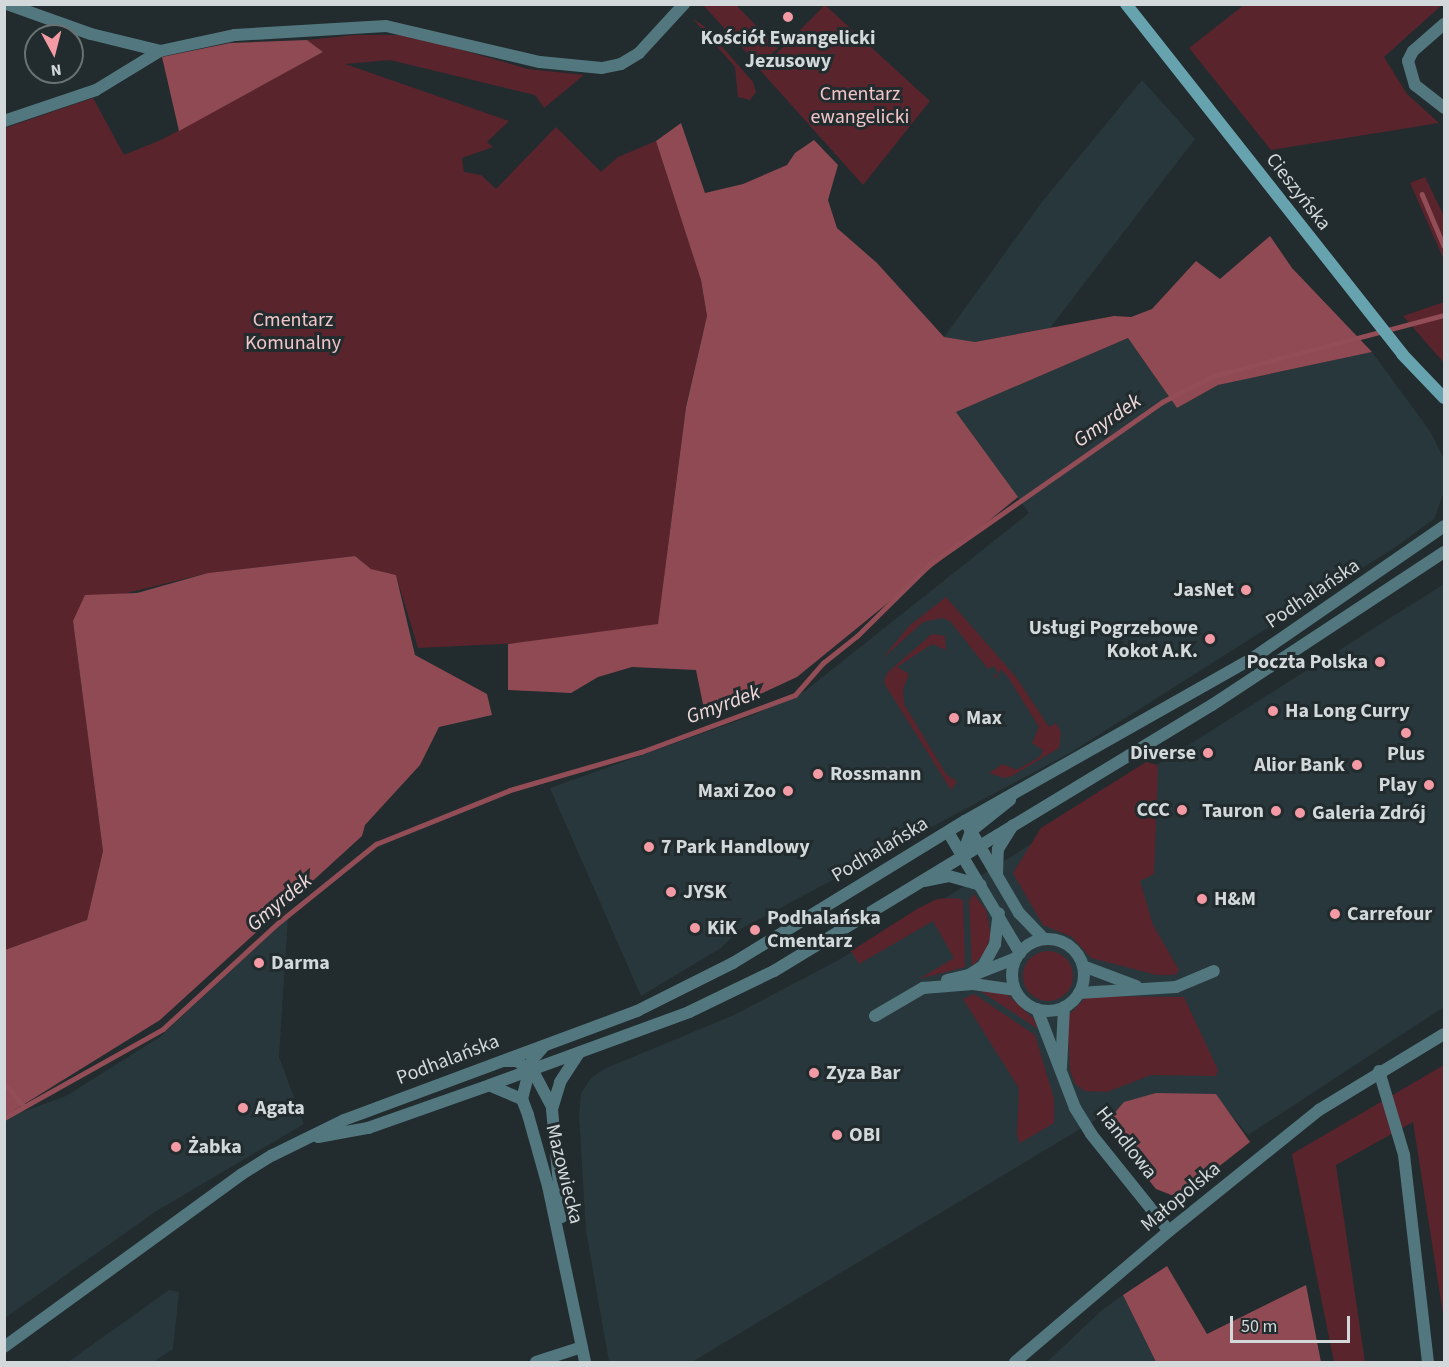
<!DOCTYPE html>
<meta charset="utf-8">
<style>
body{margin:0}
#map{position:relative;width:1449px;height:1367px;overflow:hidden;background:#222b2d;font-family:"Source Sans 3",sans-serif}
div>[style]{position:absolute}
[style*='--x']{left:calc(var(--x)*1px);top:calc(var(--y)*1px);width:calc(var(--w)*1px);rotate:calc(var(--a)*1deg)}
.built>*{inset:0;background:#28373b}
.green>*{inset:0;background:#5a242d}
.round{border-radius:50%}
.forest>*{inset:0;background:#8f4a53}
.stream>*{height:4.5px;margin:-2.25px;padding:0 2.25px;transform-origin:2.25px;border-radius:2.25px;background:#934d56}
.minor>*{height:12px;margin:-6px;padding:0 6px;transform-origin:6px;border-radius:6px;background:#52777e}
.minor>.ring{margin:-6px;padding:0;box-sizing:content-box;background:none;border:12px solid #52777e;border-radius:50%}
.tertiary>*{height:12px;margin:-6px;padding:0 6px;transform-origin:6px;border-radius:6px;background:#52777e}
.secondary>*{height:12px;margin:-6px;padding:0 6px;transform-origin:6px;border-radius:6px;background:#67a3af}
.dots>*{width:16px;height:16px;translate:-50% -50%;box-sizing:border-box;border:3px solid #222b2d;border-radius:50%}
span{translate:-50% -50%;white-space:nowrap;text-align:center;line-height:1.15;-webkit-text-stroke:6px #222b2d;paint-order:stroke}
.poi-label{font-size:20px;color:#d3d9da;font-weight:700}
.right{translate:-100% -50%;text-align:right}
.left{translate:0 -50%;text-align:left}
.park-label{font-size:20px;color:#f1c6c9}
.street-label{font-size:20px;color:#d3d9da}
.water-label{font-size:21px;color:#f0dadc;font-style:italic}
.frame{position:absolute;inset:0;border:6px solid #d3d9da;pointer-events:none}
.north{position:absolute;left:24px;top:24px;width:60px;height:60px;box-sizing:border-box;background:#222b2d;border:2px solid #697172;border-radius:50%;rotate:173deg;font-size:16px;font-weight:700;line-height:24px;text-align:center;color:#d3d9da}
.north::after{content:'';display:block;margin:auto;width:21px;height:27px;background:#f49aa4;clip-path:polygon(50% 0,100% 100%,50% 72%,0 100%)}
.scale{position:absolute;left:1230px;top:1316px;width:120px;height:27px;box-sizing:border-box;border:3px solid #d3d9da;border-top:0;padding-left:8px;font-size:18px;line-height:21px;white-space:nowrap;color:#d3d9da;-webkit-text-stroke:4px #222b2d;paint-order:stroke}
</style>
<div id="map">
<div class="built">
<i style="clip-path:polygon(1142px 80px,1195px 139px,1050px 328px,974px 342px,944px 337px,1042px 202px)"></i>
<i style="clip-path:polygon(1128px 338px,1177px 408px,1218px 385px,1372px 352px,1430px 431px,1444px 459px,1444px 492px,1434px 519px,1397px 546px,1070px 753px,739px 930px,721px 948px,641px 996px,550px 788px,751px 716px,805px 691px,1029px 513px,956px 412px)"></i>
<i style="clip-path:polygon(1444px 584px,1444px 1007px,1248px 1135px,1218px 1099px,1155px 1098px,1102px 1116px,692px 1362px,609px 1362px,586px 1231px,579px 1115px,581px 1093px,591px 1078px,604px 1069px,734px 1015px,833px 963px,947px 897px)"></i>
<i style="clip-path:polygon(288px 917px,279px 1057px,304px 1124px,155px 1212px,5px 1318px,5px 1118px,66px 1096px,160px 1037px)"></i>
<i style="clip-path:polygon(169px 1290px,179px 1292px,173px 1349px,153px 1362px,68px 1362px)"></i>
<i style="clip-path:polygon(1123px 1295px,1156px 1362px,1047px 1362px,1102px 1310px)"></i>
</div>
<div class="green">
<i style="clip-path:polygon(703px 5px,736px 5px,778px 48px,759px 66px)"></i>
<i style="clip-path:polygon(825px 5px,930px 101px,863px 185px,760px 70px)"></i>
<i style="clip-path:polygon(1244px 5px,1442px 5px,1384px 57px,1407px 94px,1439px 123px,1271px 150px,1189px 48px)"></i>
<i style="clip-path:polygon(693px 19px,704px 26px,753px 82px,756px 92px,750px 100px,738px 97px,735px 67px)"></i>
<i style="clip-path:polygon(355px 35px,409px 35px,528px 69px,584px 75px,544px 108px,535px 95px,390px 60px,345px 64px,509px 121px,487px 142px,493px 147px,462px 158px,464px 172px,481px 175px,496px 189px,556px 127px,601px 172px,618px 157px,656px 141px,700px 275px,707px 316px,686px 405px,658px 625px,538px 642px,418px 648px,396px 575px,371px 569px,355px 556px,208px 573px,123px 594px,73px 621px,103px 851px,87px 920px,5px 950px,5px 128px,93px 98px,124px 155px,163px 139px,323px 52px,307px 40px)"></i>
<i style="clip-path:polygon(1425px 177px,1444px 216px,1444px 260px,1410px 183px)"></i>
<i style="clip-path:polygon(1444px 302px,1444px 363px,1403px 316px)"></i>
<i style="clip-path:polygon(946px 597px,1016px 677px,1049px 727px,1056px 723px,1061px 732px,1059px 748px,1012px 776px,1004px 778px,989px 773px,1003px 764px,1017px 770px,1041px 756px,1043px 750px,1032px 743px,1039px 727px,1008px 677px,1001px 669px,996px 678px,993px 677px,998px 673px,994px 666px,988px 669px,950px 621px,942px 618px,923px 622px,882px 659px,909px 626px)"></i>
<i style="clip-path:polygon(932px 634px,945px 636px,946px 650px,932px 644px,897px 667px,909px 674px,903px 689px,904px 704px,946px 774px,957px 782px,951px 790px,884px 683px,887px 673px)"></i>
<i style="clip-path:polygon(1146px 762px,1158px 765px,1154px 874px,1140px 881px,1153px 925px,1179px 970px,1175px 975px,1157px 975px,1091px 958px,1072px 937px,1043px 925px,1013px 873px,1041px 828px)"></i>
<i style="clip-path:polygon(974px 894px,986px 910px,991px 935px,984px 954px,972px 966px,969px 901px)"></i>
<i style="clip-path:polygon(954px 898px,963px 900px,965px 967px,919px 979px,954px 958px,933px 921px,859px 964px,851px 951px,917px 909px,937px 899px)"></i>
<i class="round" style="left:1023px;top:951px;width:50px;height:50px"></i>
<i style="clip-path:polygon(979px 990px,1008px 995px,1034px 1019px,1038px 1029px)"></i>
<i style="clip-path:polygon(974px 994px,1035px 1035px,1054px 1099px,1054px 1123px,1020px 1143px,1017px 1135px,1019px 1088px,963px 999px)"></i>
<i style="clip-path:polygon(1087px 996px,1184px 997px,1218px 1070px,1216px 1076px,1151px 1075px,1107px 1092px,1085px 1091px,1075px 1084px,1070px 1070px,1067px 1017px)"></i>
<i style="clip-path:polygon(1444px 1065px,1444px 1320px,1413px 1122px,1336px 1165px,1365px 1362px,1334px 1362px,1292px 1154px)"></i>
</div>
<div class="forest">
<i style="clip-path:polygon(307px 40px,323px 52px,179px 131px,162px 57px,230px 43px)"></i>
<i style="clip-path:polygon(681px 123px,705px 193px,743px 184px,787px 165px,795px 153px,814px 140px,838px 165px,828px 200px,837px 228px,877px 263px,944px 337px,975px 342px,1114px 316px,1131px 317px,1152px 309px,1196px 261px,1220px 279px,1270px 236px,1292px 268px,1372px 352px,1218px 385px,1177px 408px,1128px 338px,956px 412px,1018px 497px,797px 677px,706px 719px,696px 670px,632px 667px,598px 677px,571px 693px,508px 690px,508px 644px,658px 624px,686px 407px,707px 316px,701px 280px,656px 141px)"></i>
<i style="clip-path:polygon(355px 556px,371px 569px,396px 575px,415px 655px,487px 694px,492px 715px,439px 727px,420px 765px,365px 825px,362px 836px,160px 1020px,5px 1116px,5px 950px,87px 920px,103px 851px,73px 621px,85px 595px,137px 593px,208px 573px)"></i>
<i style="clip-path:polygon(1156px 1093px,1216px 1094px,1250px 1142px,1179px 1198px,1156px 1189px,1104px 1125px,1124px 1102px)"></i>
<i style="clip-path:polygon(1167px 1266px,1207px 1334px,1306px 1285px,1321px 1362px,1156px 1362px,1123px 1295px)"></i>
</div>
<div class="stream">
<i style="--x:1422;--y:194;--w:56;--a:67.1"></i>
<i style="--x:4;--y:1083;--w:30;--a:49"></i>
<i style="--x:4;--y:1118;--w:182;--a:-29.2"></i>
<i style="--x:163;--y:1029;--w:156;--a:-42.7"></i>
<i style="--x:278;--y:923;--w:126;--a:-38.9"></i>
<i style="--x:376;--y:844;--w:144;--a:-21.9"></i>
<i style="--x:510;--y:790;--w:136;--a:-16.2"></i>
<i style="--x:641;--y:752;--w:164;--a:-20.3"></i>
<i style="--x:795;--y:695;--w:43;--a:-48.8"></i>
<i style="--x:823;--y:663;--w:43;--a:-38.5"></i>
<i style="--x:857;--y:636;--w:103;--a:-44.6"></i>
<i style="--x:930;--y:564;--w:283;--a:-34.9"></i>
<i style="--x:1162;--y:402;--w:57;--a:-27"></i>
<i style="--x:1213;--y:376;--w:239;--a:-14.8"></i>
</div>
<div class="minor">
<i style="--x:7;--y:4;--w:89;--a:19.7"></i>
<i style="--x:91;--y:34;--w:71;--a:13.8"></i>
<i style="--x:160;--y:51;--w:77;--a:-12"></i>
<i style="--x:235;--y:35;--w:151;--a:-3.4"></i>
<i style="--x:386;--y:26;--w:158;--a:13.2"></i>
<i style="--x:540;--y:62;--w:62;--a:5.5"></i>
<i style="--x:602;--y:68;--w:19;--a:-12"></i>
<i style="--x:621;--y:64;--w:21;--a:-31"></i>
<i style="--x:639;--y:53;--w:67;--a:-47.4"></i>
<i style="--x:1444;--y:24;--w:41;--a:138.9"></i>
<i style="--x:1413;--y:51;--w:11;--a:117"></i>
<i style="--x:1408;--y:61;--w:25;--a:74"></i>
<i style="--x:1415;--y:85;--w:37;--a:38"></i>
<i style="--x:4;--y:121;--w:97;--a:-18.6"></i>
<i style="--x:96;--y:90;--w:75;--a:-31.4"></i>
<i style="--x:965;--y:821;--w:107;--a:59.6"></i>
<i style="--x:1019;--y:913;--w:36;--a:46"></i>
<i style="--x:948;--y:832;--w:141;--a:59.2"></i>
<i style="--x:962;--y:856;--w:27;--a:-70"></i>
<i style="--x:971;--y:831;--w:50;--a:-38.5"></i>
<i style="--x:997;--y:874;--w:25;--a:-88"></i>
<i style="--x:998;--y:849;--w:28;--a:-58"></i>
<i style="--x:924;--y:881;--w:25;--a:-11"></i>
<i style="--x:949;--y:876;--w:33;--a:16"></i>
<i class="ring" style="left:1012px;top:939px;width:60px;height:60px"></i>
<i style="--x:1083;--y:966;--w:57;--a:20.7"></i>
<i style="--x:976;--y:974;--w:43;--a:-21.8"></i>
<i style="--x:947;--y:980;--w:23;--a:-13"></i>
<i style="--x:969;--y:975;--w:17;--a:-33"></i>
<i style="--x:983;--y:966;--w:25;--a:-61"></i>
<i style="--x:995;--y:944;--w:31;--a:-83"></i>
<i style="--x:1079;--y:993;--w:97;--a:-3.5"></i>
<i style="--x:1176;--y:987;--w:41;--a:-22.8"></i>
<i style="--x:1037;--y:1009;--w:106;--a:69"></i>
<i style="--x:1075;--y:1108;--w:31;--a:58"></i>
<i style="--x:1091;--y:1134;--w:124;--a:51.2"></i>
<i style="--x:875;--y:1016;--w:56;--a:-30.3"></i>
<i style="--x:923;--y:988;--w:50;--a:-4.6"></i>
<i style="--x:973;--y:984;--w:42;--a:8.1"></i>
<i style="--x:1061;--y:1068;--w:61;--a:-87.2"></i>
<i style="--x:1379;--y:1071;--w:88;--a:73.4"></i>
<i style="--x:1404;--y:1155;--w:208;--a:83.4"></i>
<i style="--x:536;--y:1362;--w:48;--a:-18.1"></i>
</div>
<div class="tertiary">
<i style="--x:504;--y:1061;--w:13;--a:0"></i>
<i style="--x:517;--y:1061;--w:21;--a:35"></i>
<i style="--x:534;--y:1073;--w:38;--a:62"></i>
<i style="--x:491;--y:1086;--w:34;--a:23"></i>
<i style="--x:522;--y:1099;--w:17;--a:69"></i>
<i style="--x:528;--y:1115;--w:74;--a:74.3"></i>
<i style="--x:548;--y:1186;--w:180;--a:78.1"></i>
<i style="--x:522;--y:1099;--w:40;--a:-75.6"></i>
<i style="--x:532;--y:1060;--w:18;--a:-49"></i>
<i style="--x:318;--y:1137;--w:51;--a:-10.2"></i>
<i style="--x:368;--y:1128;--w:129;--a:-19.4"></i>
<i style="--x:490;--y:1085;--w:212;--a:-20.1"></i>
<i style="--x:689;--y:1012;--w:94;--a:-25.8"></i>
<i style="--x:774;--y:971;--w:512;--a:-31.27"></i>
<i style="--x:1212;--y:705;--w:278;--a:-33.4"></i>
<i style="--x:562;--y:1217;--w:108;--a:-95.3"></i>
<i style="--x:552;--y:1109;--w:28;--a:-73"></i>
<i style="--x:560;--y:1082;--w:35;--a:-57"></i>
<i style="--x:4;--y:1347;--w:294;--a:-36"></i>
<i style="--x:242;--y:1174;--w:36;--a:-32"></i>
<i style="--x:273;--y:1155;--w:79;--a:-26.2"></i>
<i style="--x:344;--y:1120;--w:313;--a:-20.4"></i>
<i style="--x:637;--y:1011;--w:107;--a:-26.6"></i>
<i style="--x:733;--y:963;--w:272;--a:-31.5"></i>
<i style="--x:965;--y:821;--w:331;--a:-29.5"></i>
<i style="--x:1253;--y:658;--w:232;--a:-34.6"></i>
<i style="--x:1015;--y:1362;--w:202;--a:-40.4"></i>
<i style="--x:1169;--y:1231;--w:193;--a:-38.9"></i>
<i style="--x:1319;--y:1110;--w:146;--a:-31.3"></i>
</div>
<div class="secondary">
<i style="--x:1126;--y:4;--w:446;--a:51.7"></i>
<i style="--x:1402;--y:354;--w:61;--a:46.3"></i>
</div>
<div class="dots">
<i style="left:788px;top:17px;background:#f49aa4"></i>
<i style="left:1246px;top:590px;background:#f49aa4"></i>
<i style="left:1210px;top:639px;background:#f49aa4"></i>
<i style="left:1380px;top:662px;background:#f49aa4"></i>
<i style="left:1273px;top:711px;background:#f49aa4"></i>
<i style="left:954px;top:718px;background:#f49aa4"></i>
<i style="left:1406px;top:733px;background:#f49aa4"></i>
<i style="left:1208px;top:753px;background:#f49aa4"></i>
<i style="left:1357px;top:765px;background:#f49aa4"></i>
<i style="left:818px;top:774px;background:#f49aa4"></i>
<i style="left:1429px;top:785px;background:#f49aa4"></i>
<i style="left:788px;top:791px;background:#f49aa4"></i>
<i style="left:1182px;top:810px;background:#f49aa4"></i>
<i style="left:1276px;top:811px;background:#f49aa4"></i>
<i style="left:1300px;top:813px;background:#f49aa4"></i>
<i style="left:649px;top:847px;background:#f49aa4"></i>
<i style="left:671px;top:892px;background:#f49aa4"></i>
<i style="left:1202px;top:899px;background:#f49aa4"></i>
<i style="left:1335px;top:914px;background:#f49aa4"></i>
<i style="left:695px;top:928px;background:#f49aa4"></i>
<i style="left:755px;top:930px;background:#f49aa4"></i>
<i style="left:259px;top:963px;background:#f49aa4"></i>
<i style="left:814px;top:1073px;background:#f49aa4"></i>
<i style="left:243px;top:1108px;background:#f49aa4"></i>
<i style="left:837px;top:1135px;background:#f49aa4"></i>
<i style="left:176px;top:1147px;background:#f49aa4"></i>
</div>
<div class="poi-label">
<span style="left:788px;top:50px">Kościół Ewangelicki<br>Jezusowy</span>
<span class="right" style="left:1234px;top:590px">JasNet</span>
<span class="right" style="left:1198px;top:640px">Usługi Pogrzebowe<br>Kokot A.K.</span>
<span class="right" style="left:1368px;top:662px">Poczta Polska</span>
<span class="left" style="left:1285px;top:711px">Ha Long Curry</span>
<span class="left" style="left:966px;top:718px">Max</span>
<span class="right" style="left:1196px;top:753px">Diverse</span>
<span style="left:1406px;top:754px">Plus</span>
<span class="right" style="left:1345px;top:765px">Alior Bank</span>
<span class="left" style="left:830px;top:774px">Rossmann</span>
<span class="right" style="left:1417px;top:785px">Play</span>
<span class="right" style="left:776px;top:791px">Maxi Zoo</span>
<span class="right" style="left:1170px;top:810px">CCC</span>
<span class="right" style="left:1264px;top:811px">Tauron</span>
<span class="left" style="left:1312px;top:813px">Galeria Zdrój</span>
<span class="left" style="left:661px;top:847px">7 Park Handlowy</span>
<span class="left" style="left:683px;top:892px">JYSK</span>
<span class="left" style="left:1214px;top:899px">H&amp;M</span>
<span class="left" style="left:1347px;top:914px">Carrefour</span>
<span class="left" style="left:767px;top:930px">Podhalańska<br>Cmentarz</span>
<span class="left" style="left:707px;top:928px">KiK</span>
<span class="left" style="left:271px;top:963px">Darma</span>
<span class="left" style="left:826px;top:1073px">Zyza Bar</span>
<span class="left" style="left:255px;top:1108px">Agata</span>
<span class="left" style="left:849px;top:1135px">OBI</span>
<span class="left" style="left:188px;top:1147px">Żabka</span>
</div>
<div class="park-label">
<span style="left:860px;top:106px">Cmentarz<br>ewangelicki</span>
<span style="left:293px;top:332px">Cmentarz<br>Komunalny</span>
</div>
<div class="street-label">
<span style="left:1298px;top:192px;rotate:52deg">Cieszyńska</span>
<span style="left:1313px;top:594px;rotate:-34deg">Podhalańska</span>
<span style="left:880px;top:850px;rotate:-31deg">Podhalańska</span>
<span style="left:448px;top:1060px;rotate:-21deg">Podhalańska</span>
<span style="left:1126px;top:1143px;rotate:52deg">Handlowa</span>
<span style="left:564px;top:1174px;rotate:76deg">Mazowiecka</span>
<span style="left:1181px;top:1197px;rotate:-40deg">Małopolska</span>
</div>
<div class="water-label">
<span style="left:1107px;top:420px;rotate:-35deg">Gmyrdek</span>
<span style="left:723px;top:704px;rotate:-20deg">Gmyrdek</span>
<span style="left:279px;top:902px;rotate:-40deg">Gmyrdek</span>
</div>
<div class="frame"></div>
<div class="north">N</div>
<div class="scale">50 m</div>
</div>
